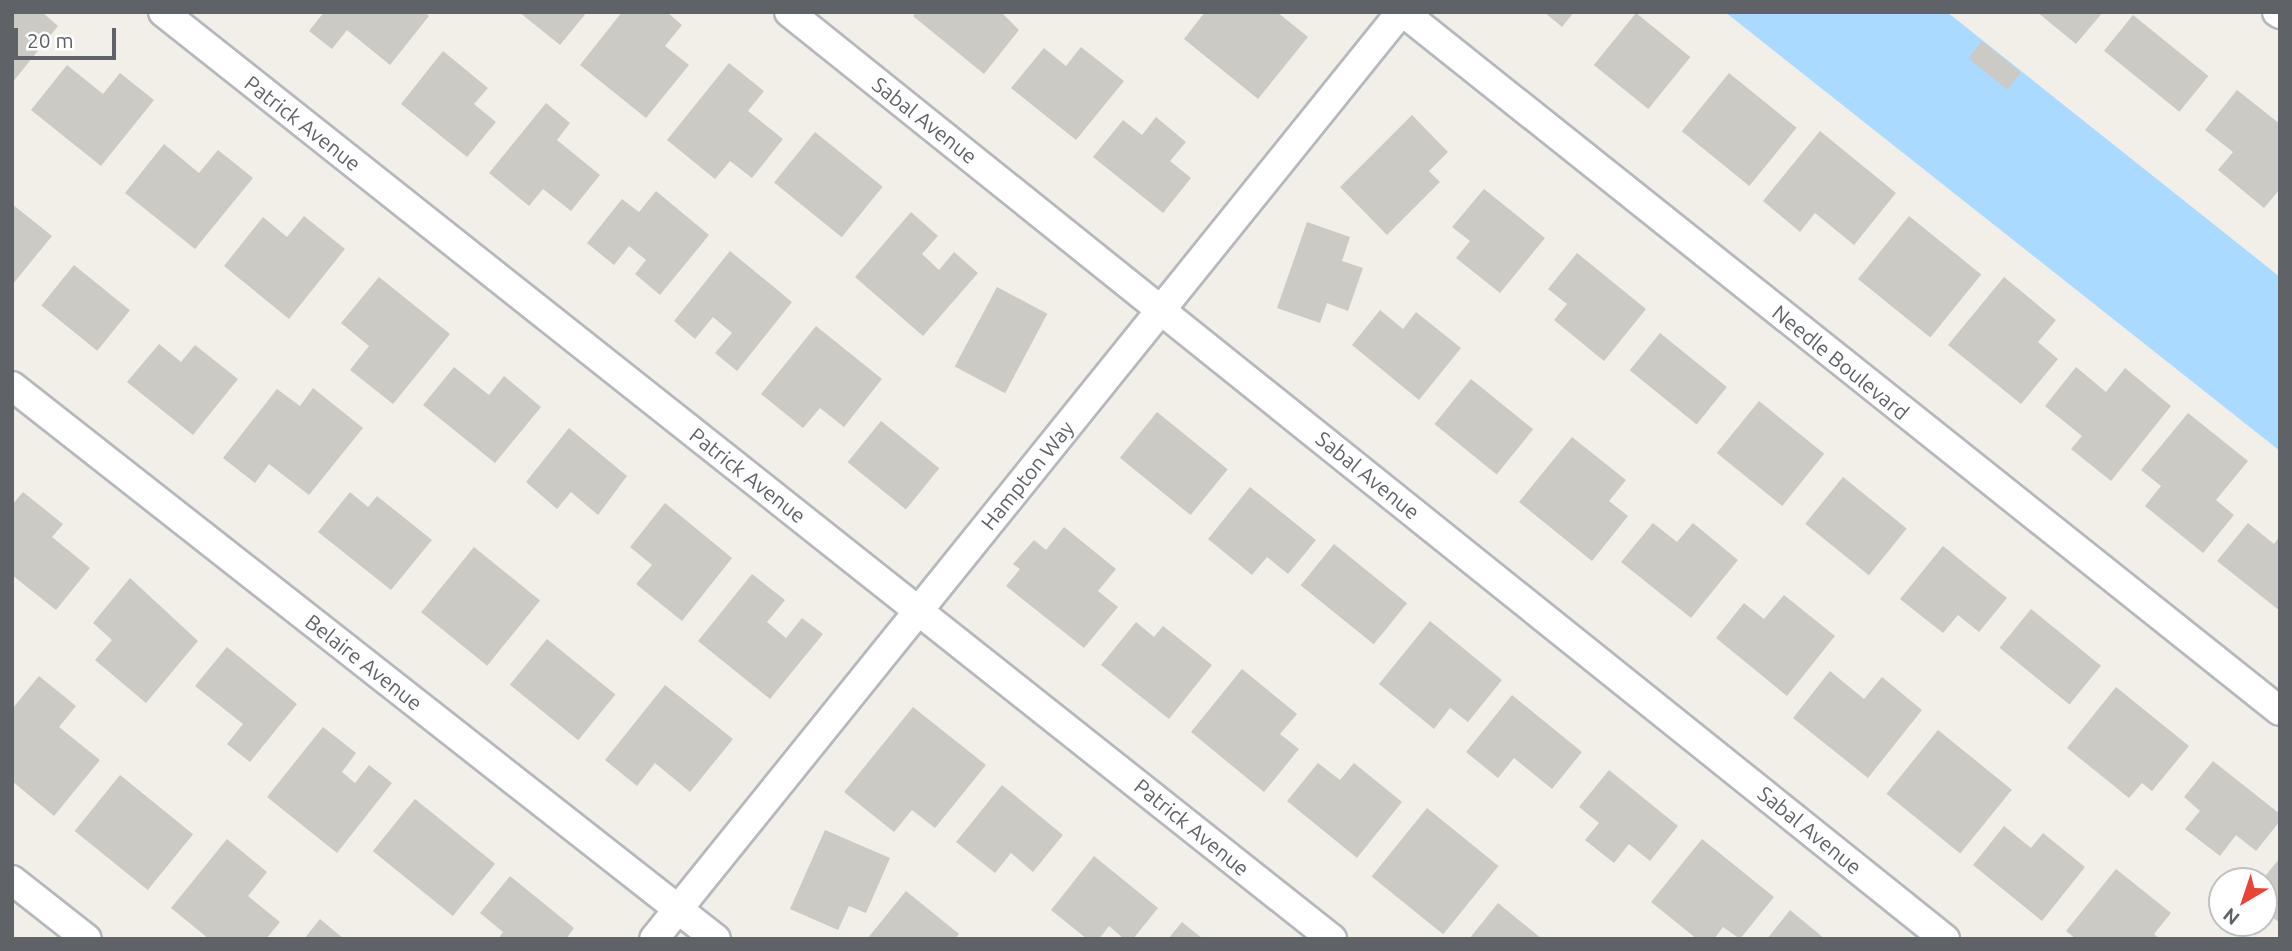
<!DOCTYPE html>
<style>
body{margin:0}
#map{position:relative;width:2292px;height:951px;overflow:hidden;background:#f1efe8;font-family:Ubuntu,sans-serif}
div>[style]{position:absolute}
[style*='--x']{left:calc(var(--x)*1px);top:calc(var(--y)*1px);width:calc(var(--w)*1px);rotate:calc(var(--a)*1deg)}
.water>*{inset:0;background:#aadaff}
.building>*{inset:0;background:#cccac5;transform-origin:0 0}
.roads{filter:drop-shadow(2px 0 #b5b8bc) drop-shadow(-2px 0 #b5b8bc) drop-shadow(0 2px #b5b8bc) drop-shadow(0 -2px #b5b8bc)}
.minor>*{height:28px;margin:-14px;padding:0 14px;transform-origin:14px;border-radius:14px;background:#fff}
span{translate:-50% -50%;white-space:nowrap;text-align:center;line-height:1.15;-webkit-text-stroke:5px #fff;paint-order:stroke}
.street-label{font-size:21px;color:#5f6368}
.frame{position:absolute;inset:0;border:14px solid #5f6368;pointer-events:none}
.north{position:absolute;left:2208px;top:867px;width:70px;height:70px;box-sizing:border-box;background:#fff;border:2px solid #bfc1c3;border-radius:50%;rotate:219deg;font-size:19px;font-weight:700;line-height:28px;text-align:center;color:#5f6368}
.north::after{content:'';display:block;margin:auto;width:24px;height:32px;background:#ea4335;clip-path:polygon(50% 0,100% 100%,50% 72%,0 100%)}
.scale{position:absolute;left:14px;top:28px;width:102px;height:32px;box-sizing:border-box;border:4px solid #5f6368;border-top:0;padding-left:9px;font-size:21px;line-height:24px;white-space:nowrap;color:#5f6368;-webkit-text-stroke:5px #fff;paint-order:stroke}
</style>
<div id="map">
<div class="water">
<i style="clip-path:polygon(1725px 12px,1947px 12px,2280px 277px,2280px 451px)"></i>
</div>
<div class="building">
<i style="clip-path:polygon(12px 12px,42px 12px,58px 26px,12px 83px)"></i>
<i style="clip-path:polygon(324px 12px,424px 12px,429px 16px,390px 65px,347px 30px,332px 49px,309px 31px)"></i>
<i style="clip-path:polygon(519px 12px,587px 12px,560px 45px)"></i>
<i style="clip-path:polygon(622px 12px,667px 12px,682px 25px,665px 46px,689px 65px,646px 118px,580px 65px)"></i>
<i style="clip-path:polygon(916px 12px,1001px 12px,1019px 30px,984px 74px,913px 16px)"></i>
<i style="clip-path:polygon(1205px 12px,1277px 12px,1308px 37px,1258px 99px,1184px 39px)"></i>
<i style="clip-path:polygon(1544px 12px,1574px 12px,1562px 27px)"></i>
<i style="clip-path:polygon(2037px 12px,2103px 12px,2076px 44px)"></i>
<i style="left:1636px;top:13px;width:70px;height:67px;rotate:39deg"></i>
<i style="left:2133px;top:15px;width:97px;height:46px;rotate:39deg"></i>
<i style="left:1982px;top:41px;width:50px;height:22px;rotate:39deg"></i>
<i style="clip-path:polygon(1081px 47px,1124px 81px,1076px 140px,1011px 88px,1044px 48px,1066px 66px)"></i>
<i style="clip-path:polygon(443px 51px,488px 88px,474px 104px,496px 122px,467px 157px,401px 104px)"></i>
<i style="clip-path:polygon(729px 63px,764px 91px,748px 111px,783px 139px,752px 178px,730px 161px,715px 179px,667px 140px)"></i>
<i style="clip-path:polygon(67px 65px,103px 94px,120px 73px,154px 100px,101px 166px,31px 110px)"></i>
<i style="left:1729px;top:73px;width:87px;height:75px;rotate:39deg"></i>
<i style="clip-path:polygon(2237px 90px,2280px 124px,2280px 189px,2264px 208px,2218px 170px,2233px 152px,2205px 130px)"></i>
<i style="clip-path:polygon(546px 103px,570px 123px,557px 140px,600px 175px,571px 211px,543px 189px,529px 206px,489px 173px)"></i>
<i style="clip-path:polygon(1412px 115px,1448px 152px,1429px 171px,1440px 182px,1387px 235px,1340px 187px)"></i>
<i style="clip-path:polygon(1156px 117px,1186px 142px,1170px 161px,1191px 178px,1163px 213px,1093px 157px,1123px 120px,1142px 135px)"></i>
<i style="clip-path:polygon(1820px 131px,1896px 193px,1854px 245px,1815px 213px,1800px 232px,1763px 201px)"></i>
<i style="left:815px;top:132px;width:87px;height:65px;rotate:39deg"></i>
<i style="clip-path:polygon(164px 144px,199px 173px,218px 150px,253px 178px,195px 249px,125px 193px)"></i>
<i style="clip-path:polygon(1484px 189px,1545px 238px,1500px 293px,1456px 258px,1470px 241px,1452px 227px)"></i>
<i style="clip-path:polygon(656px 191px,709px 235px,660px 295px,635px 274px,646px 260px,629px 246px,614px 265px,587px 243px,622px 199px,639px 212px)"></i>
<i style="clip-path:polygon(12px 204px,52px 236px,12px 285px)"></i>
<i style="clip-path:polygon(911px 212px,938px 236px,922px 254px,939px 270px,954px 252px,978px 273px,923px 336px,855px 277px)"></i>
<i style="clip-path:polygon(304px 216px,345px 249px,289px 319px,224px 266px,263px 217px,287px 237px)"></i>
<i style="left:1909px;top:216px;width:93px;height:81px;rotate:39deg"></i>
<i style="clip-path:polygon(1307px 222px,1350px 237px,1342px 261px,1363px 268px,1348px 311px,1327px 303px,1320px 323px,1277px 308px)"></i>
<i style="clip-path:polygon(730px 251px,792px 302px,737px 371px,715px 353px,732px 333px,713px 317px,695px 339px,674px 321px)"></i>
<i style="clip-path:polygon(1577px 253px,1646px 309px,1604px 361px,1554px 320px,1567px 304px,1548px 289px)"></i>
<i style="left:74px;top:265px;width:72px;height:52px;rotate:39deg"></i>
<i style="clip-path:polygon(379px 277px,450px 334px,393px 404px,350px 370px,369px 346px,341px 323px)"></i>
<i style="clip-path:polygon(2004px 277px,2056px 320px,2038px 342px,2058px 359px,2021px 404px,1948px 345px)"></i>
<i style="left:997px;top:287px;width:57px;height:90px;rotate:28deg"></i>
<i style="clip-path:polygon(1380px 310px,1403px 329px,1416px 312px,1461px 348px,1419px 400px,1352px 345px)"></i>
<i style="clip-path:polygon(816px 326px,882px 379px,844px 427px,820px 408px,803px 428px,761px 394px)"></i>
<i style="left:1660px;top:333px;width:86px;height:48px;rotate:39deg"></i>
<i style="clip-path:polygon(159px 344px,181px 362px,195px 345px,238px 379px,193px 435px,127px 382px)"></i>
<i style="clip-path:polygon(454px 367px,489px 395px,504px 376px,541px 407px,495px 463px,423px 405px)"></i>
<i style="clip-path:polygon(2076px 367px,2106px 392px,2125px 368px,2171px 406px,2111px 481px,2071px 449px,2082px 436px,2045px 406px)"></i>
<i style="left:1471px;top:379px;width:80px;height:58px;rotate:39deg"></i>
<i style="clip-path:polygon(313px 388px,363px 428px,309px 495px,269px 464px,255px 483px,223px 458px,277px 389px,300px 406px)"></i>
<i style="left:1759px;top:401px;width:84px;height:67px;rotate:39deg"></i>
<i style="left:1157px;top:412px;width:91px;height:59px;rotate:39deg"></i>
<i style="clip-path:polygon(2188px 413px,2248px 461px,2216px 500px,2234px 515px,2203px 553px,2145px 506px,2161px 486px,2141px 470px)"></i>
<i style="left:881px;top:421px;width:75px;height:53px;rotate:39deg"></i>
<i style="clip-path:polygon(569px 428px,627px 476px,598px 515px,571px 492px,557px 509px,526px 482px)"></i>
<i style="clip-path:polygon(1572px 437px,1626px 480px,1609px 501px,1628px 516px,1592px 561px,1519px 502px)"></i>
<i style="left:1843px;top:477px;width:82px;height:60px;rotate:39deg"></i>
<i style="clip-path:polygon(1250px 487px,1316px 540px,1288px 574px,1267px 557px,1252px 575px,1208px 539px)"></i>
<i style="clip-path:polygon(23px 492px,63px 524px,52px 537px,90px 568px,56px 610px,12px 575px,12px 505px)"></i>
<i style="clip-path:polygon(350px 492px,368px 507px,377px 496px,432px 540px,391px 590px,318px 532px)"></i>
<i style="clip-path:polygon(665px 503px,732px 558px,682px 621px,636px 584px,652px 565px,630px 547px)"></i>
<i style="clip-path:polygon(1653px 523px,1677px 542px,1693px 523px,1738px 560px,1691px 618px,1621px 562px)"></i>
<i style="clip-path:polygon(2248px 523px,2274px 544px,2280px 536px,2280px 611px,2217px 561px)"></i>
<i style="clip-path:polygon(1064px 527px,1116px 569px,1098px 591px,1118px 607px,1084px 648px,1006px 586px,1020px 569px,1013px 564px,1034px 540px,1046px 550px)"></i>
<i style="left:1334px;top:544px;width:94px;height:53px;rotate:39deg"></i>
<i style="clip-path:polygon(1943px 546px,2007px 598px,1979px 632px,1958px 615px,1943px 633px,1900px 599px)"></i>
<i style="left:474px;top:547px;width:85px;height:84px;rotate:39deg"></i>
<i style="clip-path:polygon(752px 574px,785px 600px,767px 622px,786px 638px,802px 618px,823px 634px,770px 699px,698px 641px)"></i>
<i style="clip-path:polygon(130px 578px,198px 641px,146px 703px,95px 660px,112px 640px,93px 623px)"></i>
<i style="clip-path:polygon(1784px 595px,1835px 636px,1787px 696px,1716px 638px,1744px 603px,1764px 619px)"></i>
<i style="left:2031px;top:609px;width:90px;height:50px;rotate:39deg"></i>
<i style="clip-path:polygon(1430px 621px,1502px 680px,1468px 722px,1450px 708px,1434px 729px,1379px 684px)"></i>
<i style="clip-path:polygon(1136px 622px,1154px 637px,1163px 626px,1212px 665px,1169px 719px,1101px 665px)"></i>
<i style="left:547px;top:639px;width:88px;height:59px;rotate:39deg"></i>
<i style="clip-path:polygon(227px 647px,297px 704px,250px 762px,227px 744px,243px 724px,195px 686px)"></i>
<i style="clip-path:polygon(1242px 669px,1297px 714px,1280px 734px,1299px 749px,1264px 792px,1191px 732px)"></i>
<i style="clip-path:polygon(1830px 671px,1864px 699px,1882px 677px,1922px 710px,1868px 778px,1793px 718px)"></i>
<i style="clip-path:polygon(39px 676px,76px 706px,59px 727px,100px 760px,54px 816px,12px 781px,12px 709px)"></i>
<i style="clip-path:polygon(665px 685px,733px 739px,690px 792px,655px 763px,637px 786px,605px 760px)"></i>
<i style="clip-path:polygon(2116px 687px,2189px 746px,2152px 791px,2142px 783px,2129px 798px,2067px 748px)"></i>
<i style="clip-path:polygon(1512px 695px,1582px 752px,1552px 789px,1514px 758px,1498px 778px,1466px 752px)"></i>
<i style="clip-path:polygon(913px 707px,986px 765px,935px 828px,912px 810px,894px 832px,844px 792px)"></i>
<i style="clip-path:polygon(323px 727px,356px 753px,342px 772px,355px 783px,369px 765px,392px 783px,337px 853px,267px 797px)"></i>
<i style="left:1938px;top:730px;width:95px;height:82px;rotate:39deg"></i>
<i style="clip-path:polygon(2213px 761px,2280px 814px,2280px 821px,2256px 851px,2236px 835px,2220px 856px,2185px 829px,2200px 811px,2184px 797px)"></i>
<i style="clip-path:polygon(1318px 763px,1340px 780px,1354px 763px,1402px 802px,1357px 858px,1287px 801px)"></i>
<i style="clip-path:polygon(1609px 770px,1678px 826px,1650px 861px,1629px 844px,1614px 863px,1585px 840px,1599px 823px,1579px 807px)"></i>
<i style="left:120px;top:775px;width:94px;height:72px;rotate:39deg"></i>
<i style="clip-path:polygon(1002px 785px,1063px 835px,1033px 872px,1011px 853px,995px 873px,956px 842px)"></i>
<i style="left:415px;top:799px;width:103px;height:67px;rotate:39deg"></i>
<i style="left:1427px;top:808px;width:92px;height:88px;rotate:39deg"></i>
<i style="clip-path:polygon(2004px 826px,2031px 848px,2043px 833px,2085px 867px,2042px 921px,1973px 865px)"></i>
<i style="clip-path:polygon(825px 830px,890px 858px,866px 913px,849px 906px,838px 930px,790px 909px)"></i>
<i style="clip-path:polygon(227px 839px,267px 872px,248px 896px,280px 922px,266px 939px,209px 939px,171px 908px)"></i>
<i style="clip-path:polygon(1702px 839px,1774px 897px,1740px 939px,1723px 927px,1714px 939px,1697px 939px,1651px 902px)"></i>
<i style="clip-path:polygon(1094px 856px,1158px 908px,1133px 939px,1124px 939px,1109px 926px,1099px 939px,1087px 939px,1051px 910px)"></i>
<i style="clip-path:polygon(2280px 858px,2280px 923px,2264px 911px,2261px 881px)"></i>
<i style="clip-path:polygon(2116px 869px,2171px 913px,2154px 934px,2160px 939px,2076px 939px,2066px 931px)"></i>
<i style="clip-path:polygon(510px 876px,574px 928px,566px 939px,498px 939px,503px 932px,480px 913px)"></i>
<i style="clip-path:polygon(906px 891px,959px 934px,955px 939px,867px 939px)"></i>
<i style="clip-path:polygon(1498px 903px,1542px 939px,1469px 939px)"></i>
<i style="clip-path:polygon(1790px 910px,1825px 939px,1767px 939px)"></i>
<i style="clip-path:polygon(320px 919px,344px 939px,304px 939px)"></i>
<i style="clip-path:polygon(1182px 922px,1203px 939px,1168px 939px)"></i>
</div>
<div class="roads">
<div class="minor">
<i style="--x:163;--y:12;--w:1492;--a:38.41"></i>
<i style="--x:789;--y:12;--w:1482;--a:38.73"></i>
<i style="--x:1403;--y:12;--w:1121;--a:38.56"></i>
<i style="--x:2277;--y:12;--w:4;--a:34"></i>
<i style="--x:12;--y:386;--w:895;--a:38.15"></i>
<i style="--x:12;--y:880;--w:95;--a:38.2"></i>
<i style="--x:654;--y:939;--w:1191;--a:-51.14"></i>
</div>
</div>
<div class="street-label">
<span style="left:925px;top:120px;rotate:38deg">Sabal Avenue</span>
<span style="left:303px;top:123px;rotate:38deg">Patrick Avenue</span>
<span style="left:1841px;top:362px;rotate:39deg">Needle Boulevard</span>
<span style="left:748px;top:475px;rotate:38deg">Patrick Avenue</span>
<span style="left:1027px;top:475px;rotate:-51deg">Hampton Way</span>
<span style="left:1368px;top:475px;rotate:39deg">Sabal Avenue</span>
<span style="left:364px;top:662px;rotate:38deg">Belaire Avenue</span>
<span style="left:1192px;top:827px;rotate:39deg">Patrick Avenue</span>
<span style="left:1810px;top:830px;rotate:39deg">Sabal Avenue</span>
</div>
<div class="frame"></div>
<div class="north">N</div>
<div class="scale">20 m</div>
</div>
